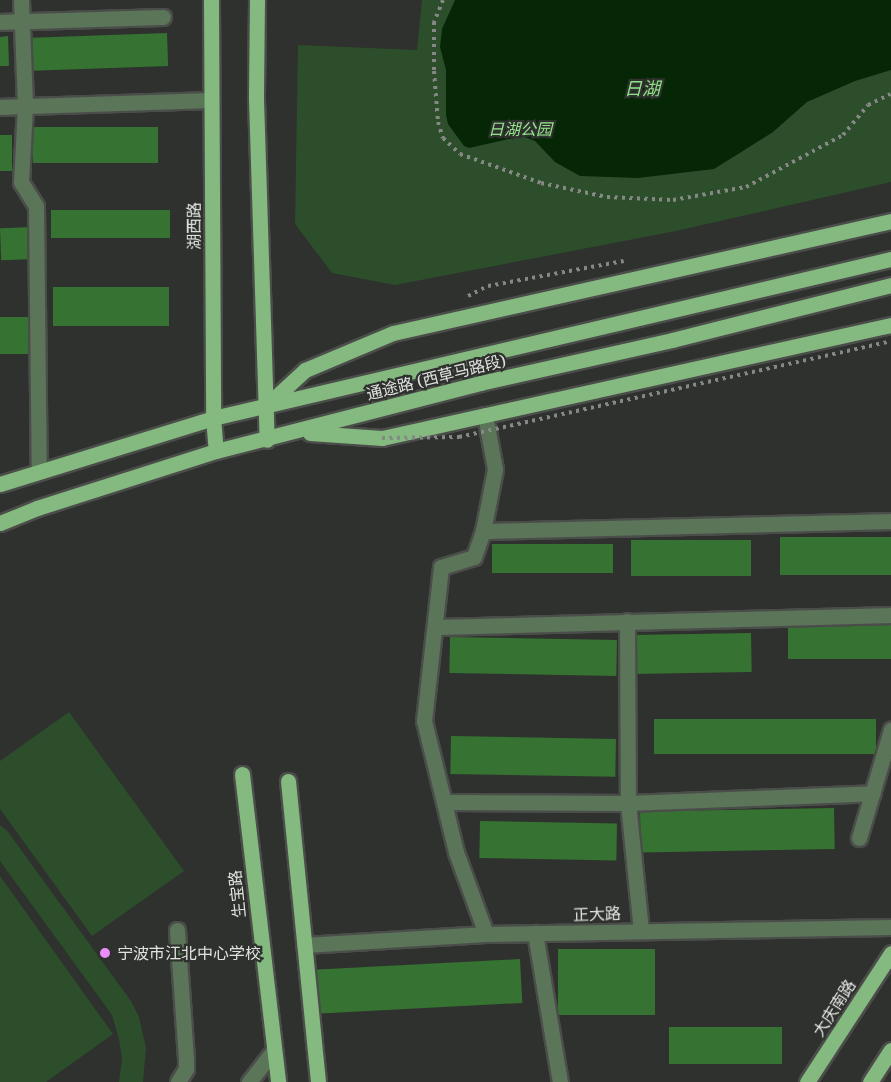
<!DOCTYPE html>
<meta charset="utf-8">
<style>
body{margin:0}
#map{position:relative;width:891px;height:1082px;overflow:hidden;background:#2e312d;font-family:"Noto Serif","Noto Sans SC",serif}
div>[style]{position:absolute}
[style*='--x']{left:calc(var(--x)*1px);top:calc(var(--y)*1px);width:calc(var(--w)*1px);rotate:calc(var(--a)*1deg)}
.green>*{inset:0;background:#2c4e2a}
.water>*{inset:0;background:#062705}
.building>*{inset:0;background:#367231;transform-origin:0 0}
.path>*{height:4px;margin-top:-2px;transform-origin:0;background:repeating-linear-gradient(90deg,#858885 0 3px,transparent 0 7.5px)}
.roads{filter:drop-shadow(2px 0 #4b4d4a) drop-shadow(-2px 0 #4b4d4a) drop-shadow(0 2px #4b4d4a) drop-shadow(0 -2px #4b4d4a)}
.minor>*{height:15px;margin:-7.5px;padding:0 7.5px;transform-origin:7.5px;border-radius:7.5px;background:#5b7559}
.major>*{height:15px;margin:-7.5px;padding:0 7.5px;transform-origin:7.5px;border-radius:7.5px;background:#84b97f}
.path-bridge>*{height:4px;margin-top:-2px;transform-origin:0;background:repeating-linear-gradient(90deg,#858885 0 3px,transparent 0 7.5px)}
.dots>*{width:16px;height:16px;translate:-50% -50%;box-sizing:border-box;border:3px solid #2e312d;border-radius:50%}
span{translate:-50% -50%;white-space:nowrap;text-align:center;line-height:1.15;-webkit-text-stroke:4.5px #2e312d;paint-order:stroke}
.park-label{font-size:16px;color:#93e58c;font-style:italic}
.street-label{font-size:16px;color:#e1e3e1}
.poi-label{font-size:16px;color:#e1e3e1}
.left{translate:0 -50%;text-align:left}
.water-label{font-size:18px;color:#8ee087;font-style:italic}
</style>
<div id="map">
<div class="green">
<i style="clip-path:polygon(422px 0,891px 0,891px 182px,676px 231px,395px 285px,332px 273px,295px 224px,298px 45px,417px 50px)"></i>
<i style="clip-path:polygon(69px 712px,184px 871px,92px 936px,0 809px,0 761px)"></i>
<i style="clip-path:polygon(0 825px,8px 832px,131px 1001px,139px 1017px,146px 1048px,143px 1082px,119px 1082px,122px 1059px,119px 1039px,112px 1015px,0 861px)"></i>
<i style="clip-path:polygon(0 876px,113px 1034px,46px 1082px,0 1082px)"></i>
</div>
<div class="water">
<i style="clip-path:polygon(455px 0,891px 0,891px 70px,855px 81px,807px 102px,773px 132px,714px 169px,638px 178px,580px 176px,555px 162px,535px 141px,522px 136px,469px 148px,464px 146px,448px 124px,446px 115px,446px 70px,440px 47px,442px 29px)"></i>
</div>
<div class="building">
<i style="left:167px;top:33px;width:33px;height:135px;rotate:88deg"></i>
<i style="clip-path:polygon(8px 36px,9px 66px,0 66px,0 37px)"></i>
<i style="left:158px;top:127px;width:36px;height:125px;rotate:90deg"></i>
<i style="left:0;top:135px;width:12px;height:36px"></i>
<i style="left:170px;top:210px;width:28px;height:119px;rotate:90deg"></i>
<i style="left:34px;top:227px;width:32px;height:34px;rotate:88deg"></i>
<i style="left:169px;top:287px;width:39px;height:116px;rotate:90deg"></i>
<i style="left:31px;top:317px;width:37px;height:31px;rotate:90deg"></i>
<i style="left:891px;top:537px;width:38px;height:111px;rotate:90deg"></i>
<i style="left:751px;top:540px;width:36px;height:120px;rotate:90deg"></i>
<i style="left:492px;top:544px;width:121px;height:29px"></i>
<i style="left:891px;top:620px;width:39px;height:103px;rotate:90deg"></i>
<i style="left:751px;top:633px;width:39px;height:119px;rotate:89deg"></i>
<i style="left:450px;top:637px;width:167px;height:36px;rotate:1deg"></i>
<i style="left:876px;top:719px;width:35px;height:222px;rotate:90deg"></i>
<i style="left:451px;top:736px;width:165px;height:38px;rotate:1deg"></i>
<i style="left:834px;top:808px;width:41px;height:194px;rotate:89deg"></i>
<i style="left:480px;top:821px;width:137px;height:37px;rotate:1deg"></i>
<i style="left:655px;top:949px;width:66px;height:97px;rotate:90deg"></i>
<i style="left:520px;top:959px;width:44px;height:207px;rotate:87deg"></i>
<i style="left:782px;top:1027px;width:37px;height:113px;rotate:90deg"></i>
</div>
<div class="path">
<i style="--x:443;--y:0;--w:24;--a:112"></i>
<i style="--x:434;--y:22;--w:49;--a:90"></i>
<i style="--x:434;--y:71;--w:51;--a:85.5"></i>
<i style="--x:438;--y:122;--w:17;--a:73"></i>
<i style="--x:443;--y:138;--w:23;--a:43"></i>
<i style="--x:460;--y:154;--w:86;--a:19.7"></i>
<i style="--x:541;--y:183;--w:67;--a:12"></i>
<i style="--x:607;--y:197;--w:66;--a:2.6"></i>
<i style="--x:673;--y:200;--w:74;--a:-10.1"></i>
<i style="--x:746;--y:187;--w:110;--a:-28.2"></i>
<i style="--x:843;--y:135;--w:39;--a:-50"></i>
<i style="--x:868;--y:105;--w:25;--a:-26"></i>
<i style="--x:468;--y:296;--w:22;--a:-27"></i>
<i style="--x:488;--y:286;--w:138;--a:-10.4"></i>
</div>
<div class="roads">
<div class="minor">
<i style="--x:21;--y:0;--w:106;--a:87.8"></i>
<i style="--x:25;--y:106;--w:76;--a:93"></i>
<i style="--x:21;--y:182;--w:28;--a:58"></i>
<i style="--x:36;--y:206;--w:265;--a:89.4"></i>
<i style="--x:0;--y:22;--w:163;--a:-1.8"></i>
<i style="--x:0;--y:107;--w:211;--a:-1.9"></i>
<i style="--x:483;--y:531;--w:63;--a:-79"></i>
<i style="--x:495;--y:469;--w:55;--a:-100.5"></i>
<i style="--x:627;--y:621;--w:182;--a:89.7"></i>
<i style="--x:628;--y:803;--w:128;--a:84.2"></i>
<i style="--x:436;--y:627;--w:455;--a:-1.5"></i>
<i style="--x:445;--y:802;--w:183;--a:0.3"></i>
<i style="--x:628;--y:803;--w:245;--a:-2.3"></i>
<i style="--x:859;--y:838;--w:113;--a:-73.5"></i>
<i style="--x:177;--y:930;--w:130;--a:86"></i>
<i style="--x:186;--y:1060;--w:9;--a:90"></i>
<i style="--x:186;--y:1069;--w:15;--a:122"></i>
<i style="--x:535;--y:933;--w:151;--a:80.5"></i>
<i style="--x:486;--y:934;--w:87;--a:-110.1"></i>
<i style="--x:456;--y:852;--w:135;--a:-103.7"></i>
<i style="--x:424;--y:721;--w:155;--a:-83.7"></i>
<i style="--x:441;--y:567;--w:34;--a:-17"></i>
<i style="--x:474;--y:557;--w:28;--a:-71"></i>
<i style="--x:483;--y:531;--w:408;--a:-1.4"></i>
<i style="--x:304;--y:945;--w:182;--a:-3.5"></i>
<i style="--x:486;--y:934;--w:405;--a:-1"></i>
<i style="--x:249;--y:1082;--w:39;--a:-52"></i>
</div>
<div class="major">
<i style="--x:211;--y:0;--w:418;--a:89.7"></i>
<i style="--x:213;--y:418;--w:33;--a:85"></i>
<i style="--x:257;--y:0;--w:99;--a:90.6"></i>
<i style="--x:256;--y:99;--w:341;--a:88.2"></i>
<i style="--x:267;--y:405;--w:52;--a:-42.6"></i>
<i style="--x:305;--y:370;--w:95;--a:-22.8"></i>
<i style="--x:393;--y:333;--w:510;--a:-12.67"></i>
<i style="--x:310;--y:433;--w:72;--a:4"></i>
<i style="--x:382;--y:438;--w:521;--a:-12.52"></i>
<i style="--x:0;--y:484;--w:223;--a:-17.2"></i>
<i style="--x:213;--y:418;--w:696;--a:-13.2"></i>
<i style="--x:0;--y:523;--w:40;--a:-22"></i>
<i style="--x:37;--y:508;--w:188;--a:-17.7"></i>
<i style="--x:216;--y:451;--w:273;--a:-14.4"></i>
<i style="--x:480;--y:383;--w:197;--a:-12.6"></i>
<i style="--x:672;--y:340;--w:226;--a:-14.1"></i>
<i style="--x:242;--y:774;--w:310;--a:83.3"></i>
<i style="--x:288;--y:781;--w:302;--a:84.3"></i>
<i style="--x:807;--y:1082;--w:154;--a:-56.9"></i>
<i style="--x:870;--y:1082;--w:38;--a:-57"></i>
</div>
</div>
<div class="path-bridge">
<i style="--x:382;--y:438;--w:77;--a:-0.7"></i>
<i style="--x:459;--y:437;--w:443;--a:-12.5"></i>
</div>
<div class="dots">
<i style="left:105px;top:953px;background:#ec8cfa"></i>
</div>
<div class="park-label">
<span style="left:520px;top:129px">日湖公园</span>
</div>
<div class="street-label">
<span style="left:194px;top:226px;rotate:-90deg">湖西路</span>
<span style="left:436px;top:377px;rotate:-14deg">通途路 (西草马路段)</span>
<span style="left:237px;top:894px;rotate:-96deg">生宝路</span>
<span style="left:597px;top:914px;rotate:-2deg">正大路</span>
<span style="left:834px;top:1008px;rotate:-57deg">大庆南路</span>
</div>
<div class="poi-label">
<span class="left" style="left:117px;top:953px">宁波市江北中心学校</span>
</div>
<div class="water-label">
<span style="left:642px;top:88px">日湖</span>
</div>
</div>
